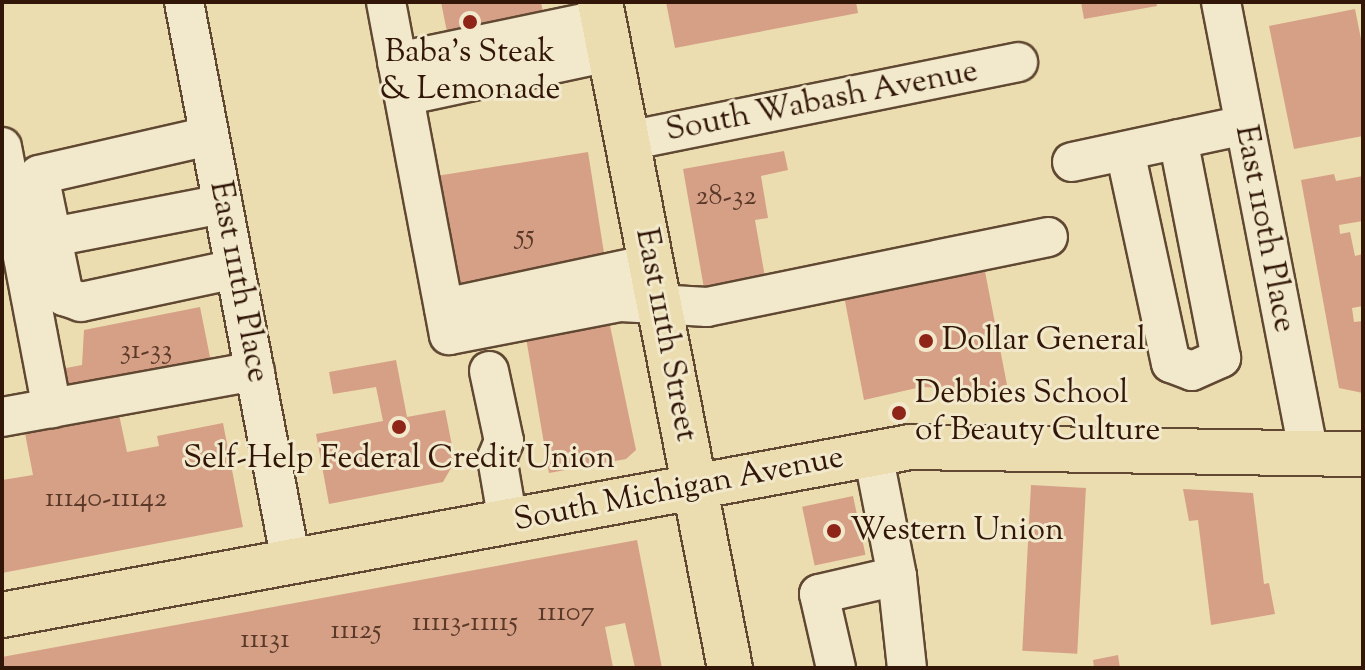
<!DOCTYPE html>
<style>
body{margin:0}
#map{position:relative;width:1365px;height:670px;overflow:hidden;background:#ebddb0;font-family:"Sorts Mill Goudy",serif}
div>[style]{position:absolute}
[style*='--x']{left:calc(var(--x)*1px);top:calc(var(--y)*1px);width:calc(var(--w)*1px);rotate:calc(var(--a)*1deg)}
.building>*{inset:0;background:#d6a087;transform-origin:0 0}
.roads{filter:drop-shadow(2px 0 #604832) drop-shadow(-2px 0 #604832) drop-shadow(0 2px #604832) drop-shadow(0 -2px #604832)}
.minor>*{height:38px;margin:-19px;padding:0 19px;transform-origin:19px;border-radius:19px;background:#f2e9cc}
.major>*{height:44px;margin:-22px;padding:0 22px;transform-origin:22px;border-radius:22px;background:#ebddb0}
.dots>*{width:22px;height:22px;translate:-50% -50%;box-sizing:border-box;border:4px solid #f2e9cc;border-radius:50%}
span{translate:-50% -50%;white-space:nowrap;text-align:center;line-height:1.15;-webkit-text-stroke:6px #f2e9cc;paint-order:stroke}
.number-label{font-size:28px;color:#5b3928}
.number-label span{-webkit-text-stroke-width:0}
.poi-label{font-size:32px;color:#321708}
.left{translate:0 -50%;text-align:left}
.street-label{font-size:32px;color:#321708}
.frame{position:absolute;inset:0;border:4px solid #321708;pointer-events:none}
</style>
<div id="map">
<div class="building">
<i style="clip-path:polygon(441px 2px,541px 2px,543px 12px,447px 32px)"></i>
<i style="clip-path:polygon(666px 2px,856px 2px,858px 13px,675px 48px)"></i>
<i style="clip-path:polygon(1081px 2px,1156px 2px,1157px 6px,1084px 19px)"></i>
<i style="clip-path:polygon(1355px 9px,1363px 49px,1363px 136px,1294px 149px,1269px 26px)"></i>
<i style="clip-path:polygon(784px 151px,788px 170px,761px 176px,768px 218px,755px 220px,766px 283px,705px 294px,683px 169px)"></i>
<i style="left:588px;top:152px;width:112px;height:152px;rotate:81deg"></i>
<i style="clip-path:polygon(1334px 174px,1336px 181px,1363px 176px,1363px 221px,1339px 225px,1340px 234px,1350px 232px,1355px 256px,1363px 254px,1363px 306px,1352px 308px,1354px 322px,1363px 321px,1363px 393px,1339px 388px,1301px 180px)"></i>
<i style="clip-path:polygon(982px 256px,1008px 390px,921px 387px,864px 400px,844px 296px)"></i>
<i style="clip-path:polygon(200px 307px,212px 367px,67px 396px,61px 369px,82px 365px,84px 330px)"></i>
<i style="clip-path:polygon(608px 316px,636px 450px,626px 459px,549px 473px,525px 332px)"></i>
<i style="clip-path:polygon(396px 360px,407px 417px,445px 410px,455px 461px,443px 482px,329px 504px,316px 434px,383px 421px,376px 387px,333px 394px,329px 372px)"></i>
<i style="clip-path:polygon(118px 410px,127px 452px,159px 446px,157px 436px,223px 423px,243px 527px,2px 573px,2px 480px,33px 475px,24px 428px)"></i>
<i style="left:1031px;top:485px;width:55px;height:166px;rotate:3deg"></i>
<i style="clip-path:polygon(1183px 489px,1253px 493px,1264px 584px,1269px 583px,1275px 614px,1211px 625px,1198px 520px,1189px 521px)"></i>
<i style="left:853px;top:496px;width:60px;height:52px;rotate:78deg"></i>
<i style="clip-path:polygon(637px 540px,662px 668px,635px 668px,625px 623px,605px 627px,613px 667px,609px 668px,2px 668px,2px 657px)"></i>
<i style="clip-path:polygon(1118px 655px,1120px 668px,1094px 668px,1093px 660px)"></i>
</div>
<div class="roads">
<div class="minor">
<i style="--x:184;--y:2;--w:570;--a:79.18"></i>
<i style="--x:386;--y:2;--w:339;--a:79.3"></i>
<i style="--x:449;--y:335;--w:175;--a:-10.9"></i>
<i style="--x:621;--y:302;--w:86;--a:3.3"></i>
<i style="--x:707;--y:307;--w:348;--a:-11.6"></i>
<i style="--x:1221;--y:2;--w:461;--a:79"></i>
<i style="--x:397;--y:62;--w:210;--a:-11.8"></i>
<i style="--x:404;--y:96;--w:211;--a:-12.1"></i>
<i style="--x:209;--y:136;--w:174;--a:167.1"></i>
<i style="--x:39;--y:175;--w:124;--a:78.3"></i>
<i style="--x:64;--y:296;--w:18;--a:19"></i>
<i style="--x:81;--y:302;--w:157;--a:-12.1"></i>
<i style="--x:627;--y:141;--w:399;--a:-11.4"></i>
<i style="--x:2;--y:147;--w:266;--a:79.2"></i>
<i style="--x:1125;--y:151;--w:217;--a:77.8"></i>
<i style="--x:1171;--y:363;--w:22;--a:21"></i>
<i style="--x:1192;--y:371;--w:32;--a:-24"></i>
<i style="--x:1221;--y:358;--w:223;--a:-101.1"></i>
<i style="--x:1072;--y:162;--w:176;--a:-12.1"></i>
<i style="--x:27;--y:242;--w:199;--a:-11"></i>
<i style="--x:444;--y:308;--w:212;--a:-12"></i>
<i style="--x:489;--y:371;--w:72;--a:77.9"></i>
<i style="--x:504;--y:441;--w:18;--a:112"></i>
<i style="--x:497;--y:458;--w:65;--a:80.2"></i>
<i style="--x:2;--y:417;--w:257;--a:-10.3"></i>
<i style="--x:897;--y:576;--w:93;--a:83.8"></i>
<i style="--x:836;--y:668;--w:76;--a:-102.9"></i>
<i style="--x:819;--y:594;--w:80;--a:-13"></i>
<i style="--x:897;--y:576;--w:124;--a:-101.1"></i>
</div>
<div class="major">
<i style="--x:600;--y:2;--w:679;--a:78.96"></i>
<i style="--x:2;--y:615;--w:923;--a:-10.48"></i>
<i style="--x:910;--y:447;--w:453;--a:0.9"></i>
</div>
</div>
<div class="dots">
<i style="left:470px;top:22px;background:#8f2418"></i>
<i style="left:926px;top:341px;background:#8f2418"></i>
<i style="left:899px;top:413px;background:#8f2418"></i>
<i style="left:399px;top:427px;background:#8f2418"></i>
<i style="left:834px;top:531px;background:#8f2418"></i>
</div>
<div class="number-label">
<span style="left:726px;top:197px">28-32</span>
<span style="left:525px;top:236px">55</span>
<span style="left:146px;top:351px">31-33</span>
<span style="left:106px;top:499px">11140-11142</span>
<span style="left:566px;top:613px">11107</span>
<span style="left:465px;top:623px">11113-11115</span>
<span style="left:356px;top:631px">11125</span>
<span style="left:265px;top:640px">11131</span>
</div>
<div class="poi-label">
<span style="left:470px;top:72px">Baba's Steak<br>&amp; Lemonade</span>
<span class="left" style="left:942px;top:341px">Dollar General</span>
<span class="left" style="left:915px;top:413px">Debbies School<br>of Beauty Culture</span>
<span style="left:399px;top:459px">Self-Help Federal Credit Union</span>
<span class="left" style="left:850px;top:531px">Western Union</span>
</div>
<div class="street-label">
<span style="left:822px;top:102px;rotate:-11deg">South Wabash Avenue</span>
<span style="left:1264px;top:229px;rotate:79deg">East 110th Place</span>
<span style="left:238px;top:282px;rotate:79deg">East 111th Place</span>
<span style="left:665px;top:335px;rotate:79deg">East 111th Street</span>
<span style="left:679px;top:490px;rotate:-11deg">South Michigan Avenue</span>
</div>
<div class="frame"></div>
</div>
